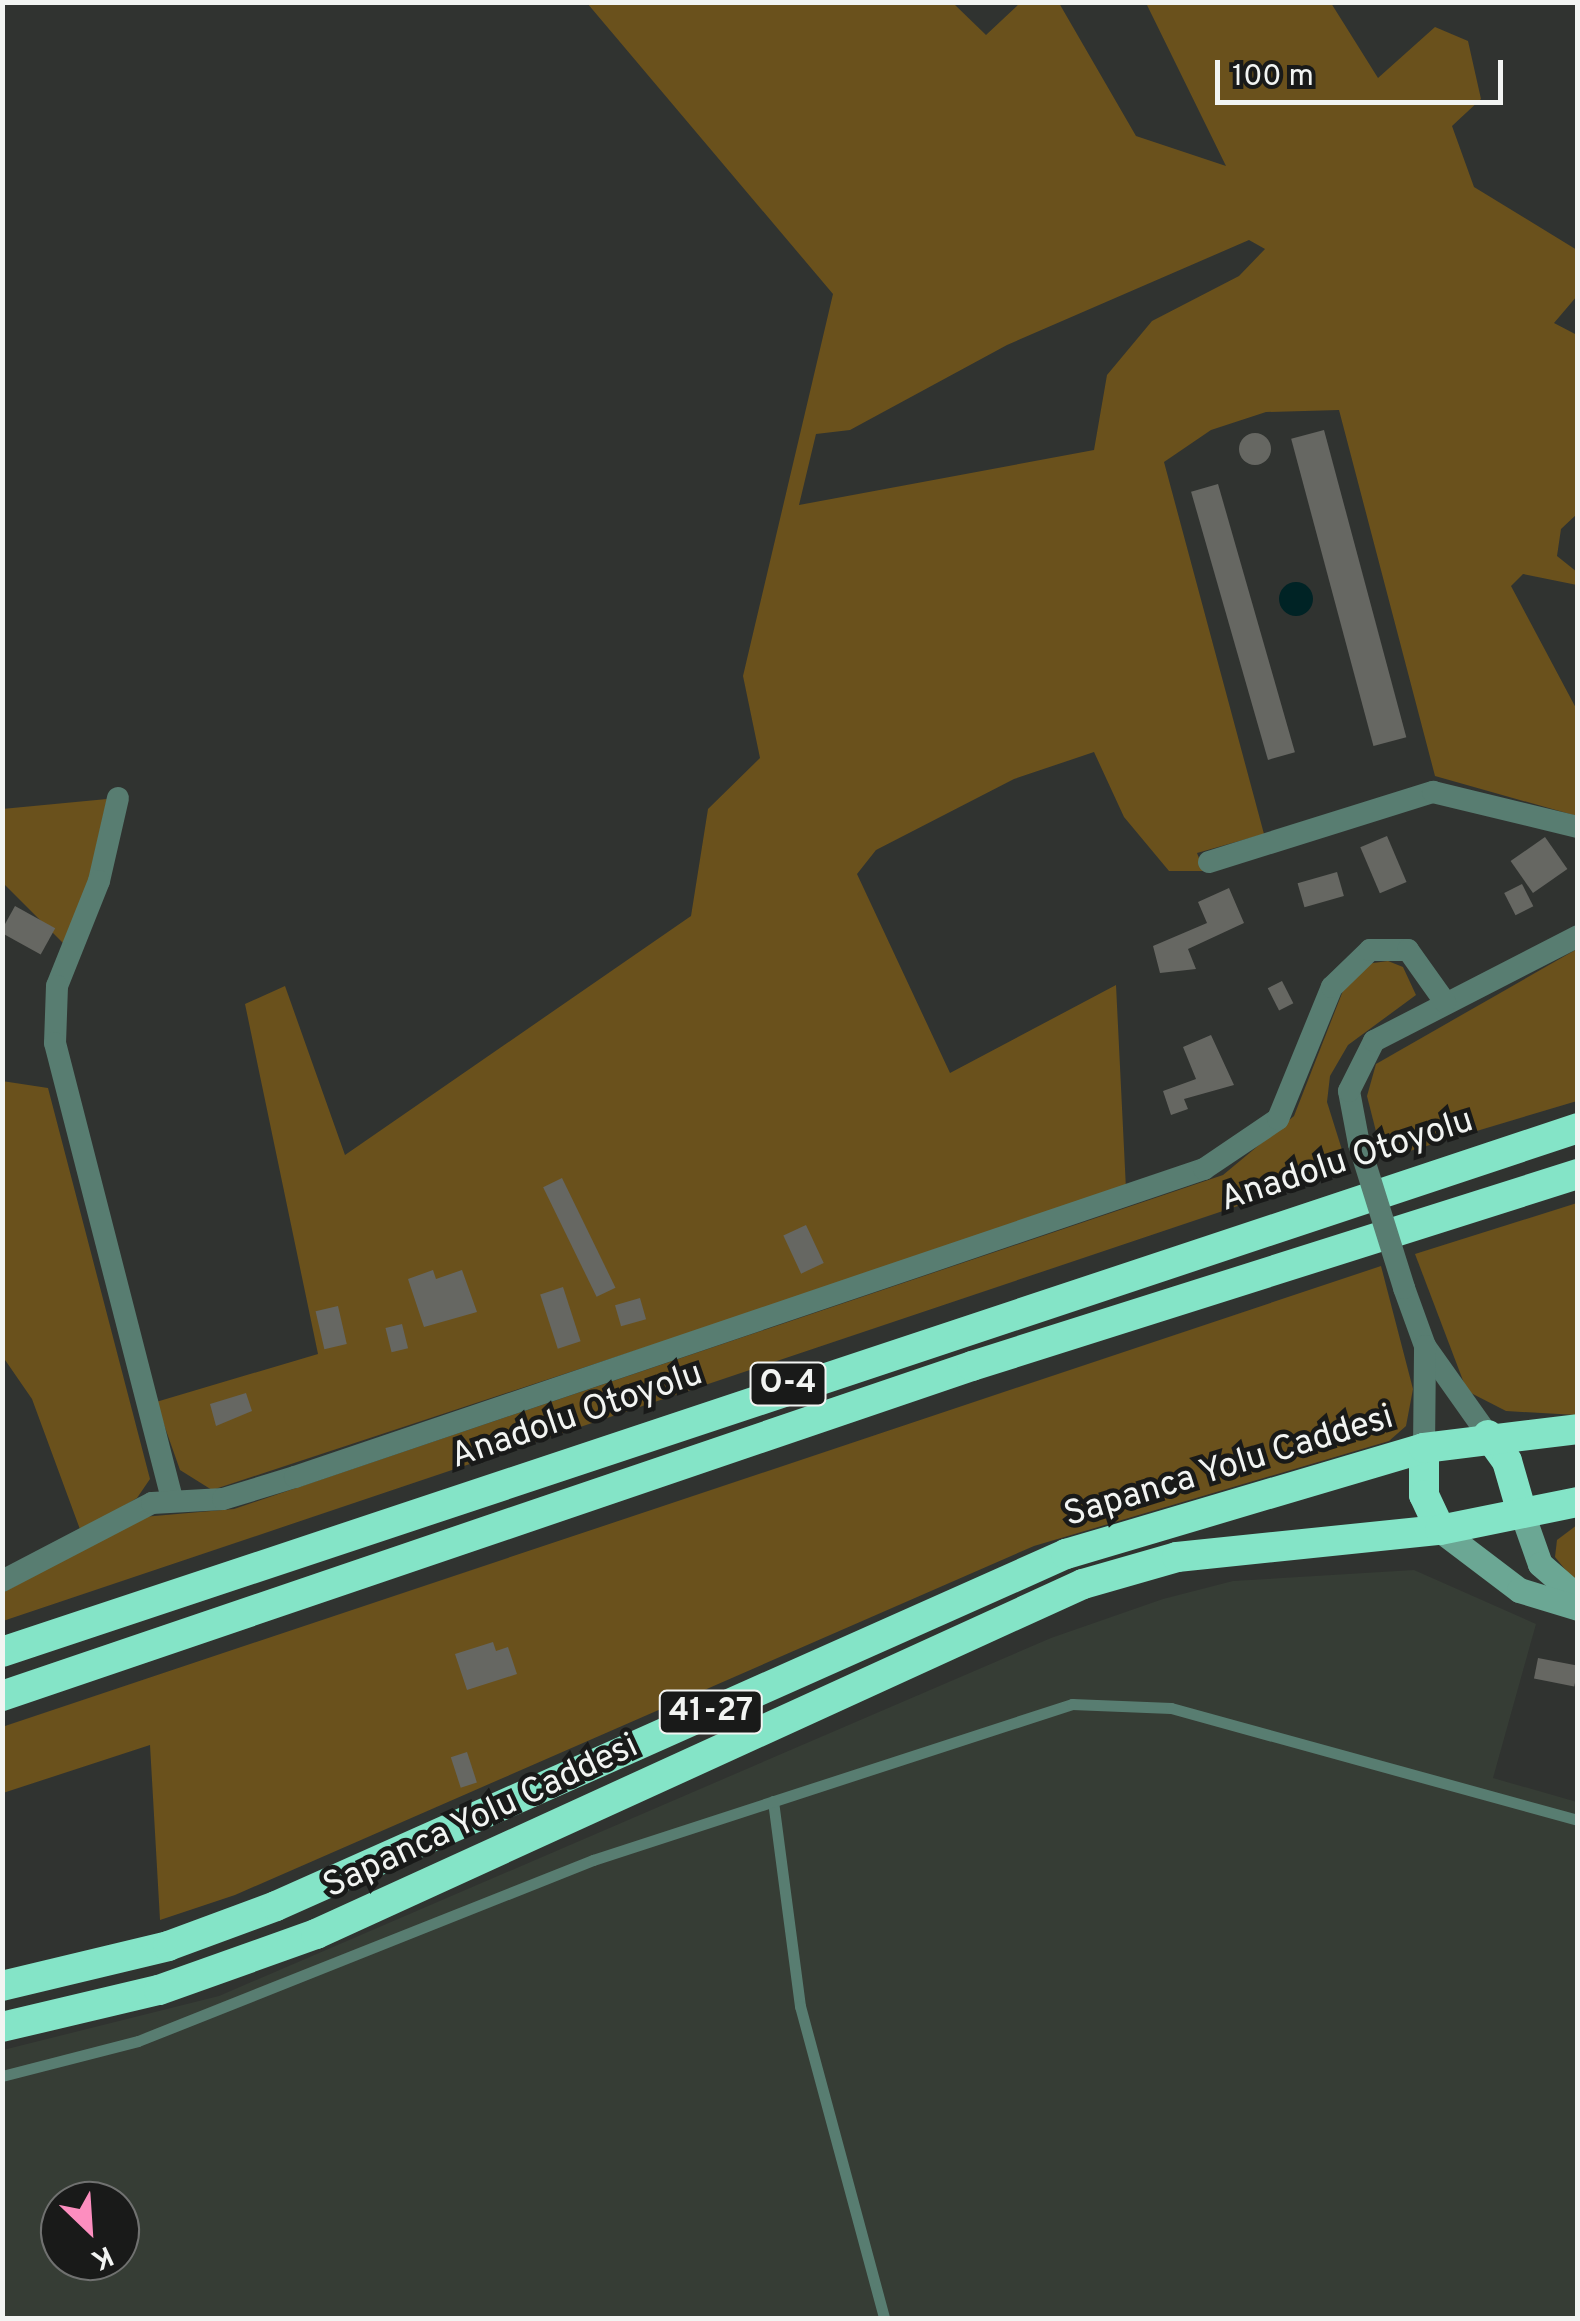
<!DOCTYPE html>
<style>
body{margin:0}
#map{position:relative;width:1580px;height:2321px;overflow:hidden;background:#303330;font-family:Overpass,sans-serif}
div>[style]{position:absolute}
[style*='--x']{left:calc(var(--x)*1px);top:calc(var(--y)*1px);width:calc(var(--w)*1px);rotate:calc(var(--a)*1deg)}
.built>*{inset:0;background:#363d35}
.green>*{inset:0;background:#6a511c}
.water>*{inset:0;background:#002325}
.round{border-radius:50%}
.building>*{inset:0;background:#666762;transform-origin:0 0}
.lane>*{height:11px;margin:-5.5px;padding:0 5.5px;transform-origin:5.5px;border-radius:5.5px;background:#587d71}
.street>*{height:22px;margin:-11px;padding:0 11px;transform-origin:11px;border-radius:11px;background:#587d71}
.secondary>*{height:25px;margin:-12.5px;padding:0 12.5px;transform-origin:12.5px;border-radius:12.5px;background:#6ba794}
.highway>*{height:30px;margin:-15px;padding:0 15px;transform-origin:15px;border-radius:15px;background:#84e4c7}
.street-bridge>*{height:22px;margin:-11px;padding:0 11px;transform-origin:11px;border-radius:11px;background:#587d71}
span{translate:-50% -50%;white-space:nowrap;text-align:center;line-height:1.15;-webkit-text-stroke:9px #191a19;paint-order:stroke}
.shield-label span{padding:2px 8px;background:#191a19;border:2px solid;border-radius:8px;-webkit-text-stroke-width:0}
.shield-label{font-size:32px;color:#f2f4f2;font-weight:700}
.street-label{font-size:35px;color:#f2f4f2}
.frame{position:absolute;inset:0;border:5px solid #f2f4f2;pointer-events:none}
.north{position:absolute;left:40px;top:2181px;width:100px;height:100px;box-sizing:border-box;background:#191a19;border:2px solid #707170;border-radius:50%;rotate:155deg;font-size:28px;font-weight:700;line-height:40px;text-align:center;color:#f2f4f2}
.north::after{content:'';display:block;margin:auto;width:35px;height:45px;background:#fd8ebf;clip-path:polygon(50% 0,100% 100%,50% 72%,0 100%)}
.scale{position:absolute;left:1215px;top:60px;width:288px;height:45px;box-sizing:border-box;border:5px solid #f2f4f2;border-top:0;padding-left:12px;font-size:30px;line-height:35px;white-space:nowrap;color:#f2f4f2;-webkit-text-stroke:8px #191a19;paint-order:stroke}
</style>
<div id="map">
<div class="built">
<i style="clip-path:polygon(evenodd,1414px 1570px,1536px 1624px,1493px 1778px,1577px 1802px,1577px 2318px,3px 2318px,3px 2050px,219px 1996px,1051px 1638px,1163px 1599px,1233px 1581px,1414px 1570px,60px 2201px,120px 2201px,120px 2261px,60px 2261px,60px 2201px)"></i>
</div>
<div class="green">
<i style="clip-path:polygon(evenodd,587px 3px,953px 3px,986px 35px,1020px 3px,1059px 3px,1136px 136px,1226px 166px,1146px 3px,1331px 3px,1378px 78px,1435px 27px,1468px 41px,1481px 99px,1452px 126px,1474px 187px,1577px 250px,1577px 296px,1554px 323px,1577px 335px,1577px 514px,1561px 529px,1557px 556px,1577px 572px,1577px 585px,1523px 574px,1511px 586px,1577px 710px,1577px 816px,1435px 776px,1339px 410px,1266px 412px,1211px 430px,1164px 462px,1264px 834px,1197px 853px,1204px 871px,1169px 871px,1124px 817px,1094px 752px,1014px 779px,876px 850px,857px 874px,950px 1073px,1116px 985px,1126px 1189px,212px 1490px,180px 1470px,156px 1402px,318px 1354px,245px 1004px,285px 986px,345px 1155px,691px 916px,708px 809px,760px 758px,743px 676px,833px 294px,587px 3px,1249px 240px,1265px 249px,1239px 276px,1152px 321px,1107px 375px,1094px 450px,799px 505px,816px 434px,850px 430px,1007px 345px,1249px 240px)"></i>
<i style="clip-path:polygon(107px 799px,89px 879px,66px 946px,3px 883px,2px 809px)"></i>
<i style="clip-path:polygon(1577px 949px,1577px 1101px,1383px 1159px,1367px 1096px,1376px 1064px)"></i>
<i style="clip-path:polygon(1388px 961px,1403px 967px,1416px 995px,1348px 1045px,1330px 1076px,1327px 1102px,1348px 1169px,3px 1621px,2px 1593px,143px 1517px,234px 1509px,1223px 1175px,1294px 1116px,1346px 983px,1366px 964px)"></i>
<i style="clip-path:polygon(2px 1081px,48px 1088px,150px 1479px,137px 1498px,81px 1532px,32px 1399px,3px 1357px)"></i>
<i style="clip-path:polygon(1577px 1203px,1577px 1415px,1506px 1411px,1467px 1391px,1415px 1254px)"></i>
<i style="clip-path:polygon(1381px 1266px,1413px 1389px,1406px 1426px,1389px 1441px,1034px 1546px,235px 1895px,160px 1920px,150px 1745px,3px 1793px,2px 1727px)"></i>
<i style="clip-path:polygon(1577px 1525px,1577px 1584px,1555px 1557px,1557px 1540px)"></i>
</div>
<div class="water">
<i class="round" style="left:1279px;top:582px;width:34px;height:34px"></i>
</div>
<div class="building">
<i style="left:1324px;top:430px;width:318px;height:34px;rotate:75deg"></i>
<i class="round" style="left:1239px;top:433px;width:32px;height:32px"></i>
<i style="left:1218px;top:484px;width:279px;height:28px;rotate:74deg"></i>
<i style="left:1387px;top:836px;width:50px;height:29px;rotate:67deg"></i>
<i style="left:1545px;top:837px;width:39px;height:42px;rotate:55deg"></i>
<i style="left:1337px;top:872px;width:25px;height:41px;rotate:74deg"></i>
<i style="left:1522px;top:884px;width:25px;height:20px;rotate:63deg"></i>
<i style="clip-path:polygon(1229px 888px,1244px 923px,1188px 949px,1196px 969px,1160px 973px,1153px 946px,1207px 923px,1198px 902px)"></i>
<i style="left:15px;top:906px;width:46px;height:30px;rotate:29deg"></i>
<i style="left:1282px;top:981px;width:25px;height:16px;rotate:63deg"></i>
<i style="clip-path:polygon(1211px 1035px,1234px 1085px,1184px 1099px,1188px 1109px,1171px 1115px,1163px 1091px,1196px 1079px,1183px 1047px)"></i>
<i style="left:562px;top:1178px;width:122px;height:21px;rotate:64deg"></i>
<i style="left:806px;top:1225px;width:42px;height:25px;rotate:65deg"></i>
<i style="clip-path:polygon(433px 1270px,436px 1279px,462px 1270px,477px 1312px,424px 1327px,408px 1279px)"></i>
<i style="left:563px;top:1287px;width:57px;height:24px;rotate:72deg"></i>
<i style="left:640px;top:1298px;width:22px;height:26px;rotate:74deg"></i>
<i style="left:338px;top:1306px;width:39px;height:23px;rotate:77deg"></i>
<i style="left:402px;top:1324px;width:25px;height:17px;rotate:76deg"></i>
<i style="clip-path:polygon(246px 1393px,252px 1411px,216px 1426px,210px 1404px)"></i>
<i style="clip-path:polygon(493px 1642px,496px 1651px,508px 1647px,517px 1674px,467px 1690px,455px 1654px)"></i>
<i style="left:1538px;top:1658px;width:41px;height:21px;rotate:11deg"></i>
<i style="left:467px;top:1752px;width:32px;height:17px;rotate:72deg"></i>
</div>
<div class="lane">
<i style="--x:773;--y:1801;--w:207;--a:82.5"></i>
<i style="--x:800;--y:2006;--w:323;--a:74.9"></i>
<i style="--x:2;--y:2076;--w:140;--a:-14.4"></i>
<i style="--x:138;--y:2041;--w:490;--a:-21.7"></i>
<i style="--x:593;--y:1860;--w:504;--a:-18.04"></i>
<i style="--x:1072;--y:1704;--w:99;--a:2.3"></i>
<i style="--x:1171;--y:1708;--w:422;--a:15.4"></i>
</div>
<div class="street">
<i style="--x:118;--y:798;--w:85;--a:102.9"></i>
<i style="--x:99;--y:881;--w:113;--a:111.8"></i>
<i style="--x:57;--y:986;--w:57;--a:92"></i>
<i style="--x:55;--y:1043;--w:470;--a:75.6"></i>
<i style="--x:1209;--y:862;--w:235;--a:-17.4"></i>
<i style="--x:1433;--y:792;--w:149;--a:13.6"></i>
<i style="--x:1359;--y:1144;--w:54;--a:-100.7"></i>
<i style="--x:1349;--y:1091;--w:56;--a:-63.4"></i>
<i style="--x:1374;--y:1041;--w:229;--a:-27.2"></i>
<i style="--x:1404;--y:1288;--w:62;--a:70.1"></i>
<i style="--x:1425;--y:1346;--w:109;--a:54.7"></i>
<i style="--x:1424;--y:1448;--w:102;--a:-89.4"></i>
<i style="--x:2;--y:1581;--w:169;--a:-27.5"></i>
<i style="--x:152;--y:1503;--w:71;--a:-3.2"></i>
<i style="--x:223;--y:1499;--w:75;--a:-17"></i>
<i style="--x:295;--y:1477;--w:960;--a:-18.72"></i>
<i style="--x:1204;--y:1169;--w:89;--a:-34"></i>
<i style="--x:1278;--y:1119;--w:143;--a:-67.8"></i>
<i style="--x:1332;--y:987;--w:53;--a:-44.2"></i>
<i style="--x:1370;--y:950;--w:38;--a:0"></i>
<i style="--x:1408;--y:950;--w:64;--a:54.6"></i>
</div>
<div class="secondary">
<i style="--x:1522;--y:1513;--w:54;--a:70.6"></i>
<i style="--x:1540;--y:1564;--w:50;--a:41"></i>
<i style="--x:1440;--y:1530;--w:99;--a:37.2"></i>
<i style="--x:1519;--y:1590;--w:62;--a:17"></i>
</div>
<div class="highway">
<i style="--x:1488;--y:1435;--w:32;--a:54"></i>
<i style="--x:1507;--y:1461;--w:54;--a:73.9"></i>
<i style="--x:1424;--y:1448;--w:47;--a:90"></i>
<i style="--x:1424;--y:1495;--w:38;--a:65"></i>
<i style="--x:2;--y:1652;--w:1661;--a:-18.39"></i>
<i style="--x:2;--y:1696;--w:1025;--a:-18.79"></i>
<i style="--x:972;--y:1366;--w:636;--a:-17.58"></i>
<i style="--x:2;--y:1986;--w:171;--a:-13.5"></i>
<i style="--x:168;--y:1946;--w:115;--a:-20.3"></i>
<i style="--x:276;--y:1906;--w:865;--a:-24.02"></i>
<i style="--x:1066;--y:1554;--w:373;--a:-16.5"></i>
<i style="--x:1424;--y:1448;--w:155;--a:-7"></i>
<i style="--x:2;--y:2027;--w:161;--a:-13.3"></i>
<i style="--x:159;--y:1990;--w:167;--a:-19.6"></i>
<i style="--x:316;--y:1934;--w:843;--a:-24.53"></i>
<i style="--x:1083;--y:1584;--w:98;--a:-16"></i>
<i style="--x:1177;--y:1557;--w:264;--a:-5.9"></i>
<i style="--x:1440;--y:1530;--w:141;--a:-11.5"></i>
</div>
<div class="street-bridge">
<i style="--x:1359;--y:1144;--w:151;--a:72.6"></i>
</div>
<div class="shield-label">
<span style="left:788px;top:1384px">O-4</span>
<span style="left:711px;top:1712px">41-27</span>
</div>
<div class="street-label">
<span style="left:1347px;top:1161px;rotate:-18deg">Anadolu Otoyolu</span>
<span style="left:577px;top:1416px;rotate:-19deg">Anadolu Otoyolu</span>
<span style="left:1229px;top:1467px;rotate:-17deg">Sapanca Yolu Caddesi</span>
<span style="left:481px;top:1817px;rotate:-25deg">Sapanca Yolu Caddesi</span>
</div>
<div class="frame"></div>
<div class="north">K</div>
<div class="scale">100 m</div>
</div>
